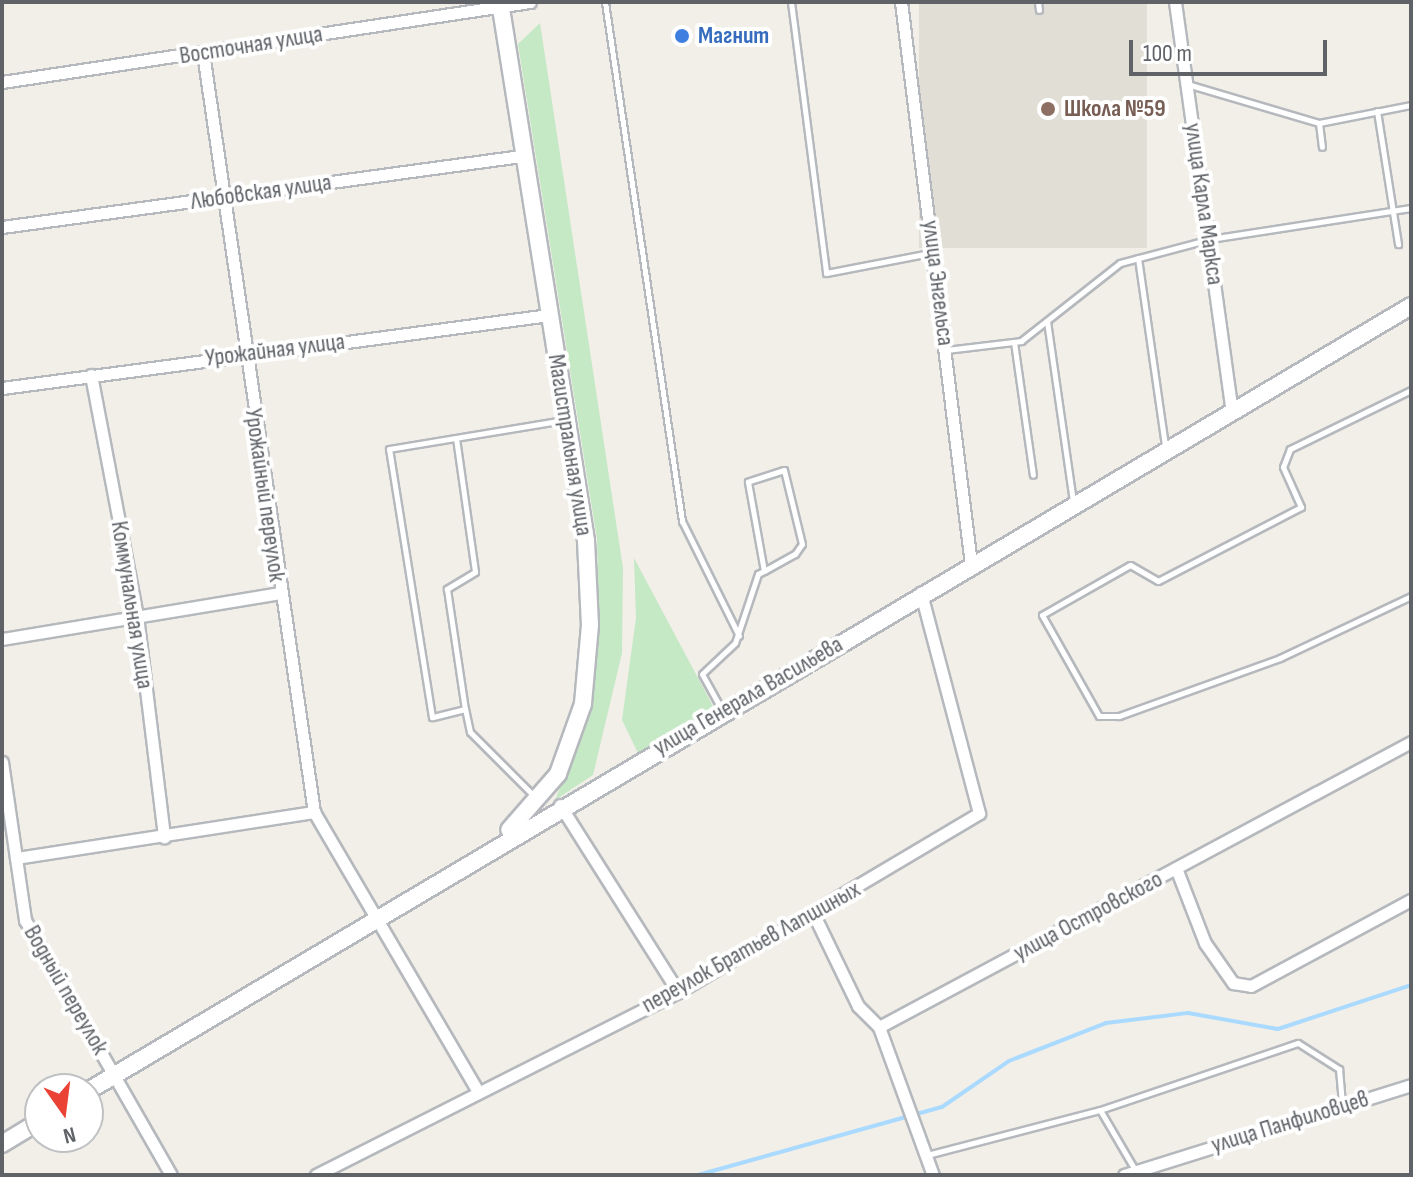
<!DOCTYPE html>
<meta charset="utf-8">
<style>
body{margin:0}
#map{position:relative;width:1413px;height:1177px;overflow:hidden;background:#f1efe8;font-family:"Sofia Sans Condensed",sans-serif}
div>[style]{position:absolute}
[style*='--x']{left:calc(var(--x)*1px);top:calc(var(--y)*1px);width:calc(var(--w)*1px);rotate:calc(var(--a)*1deg)}
.education>*{inset:0;background:#e1ded6;transform-origin:0 0}
.green>*{inset:0;background:#c5e8c5}
.stream>*{height:4px;margin:-2px;padding:0 2px;transform-origin:2px;border-radius:2px;background:#aadaff}
.roads{filter:drop-shadow(2px 0 #b5b8bc) drop-shadow(-2px 0 #b5b8bc) drop-shadow(0 2px #b5b8bc) drop-shadow(0 -2px #b5b8bc)}
.lane>*{height:5px;margin:-2.5px;padding:0 2.5px;transform-origin:2.5px;border-radius:2.5px;background:#fff}
.street>*{height:11px;margin:-5.5px;padding:0 5.5px;transform-origin:5.5px;border-radius:5.5px;background:#fff}
.secondary>*{height:16px;margin:-8px;padding:0 8px;transform-origin:8px;border-radius:8px;background:#fff}
.dots>*{width:22px;height:22px;translate:-50% -50%;box-sizing:border-box;border:4px solid #fff;border-radius:50%}
span{translate:-50% -50%;white-space:nowrap;text-align:center;line-height:1.15;-webkit-text-stroke:8px #fff;paint-order:stroke}
.shop-label{font-size:24px;color:#366cbe;font-weight:700}
.left{translate:0 -50%;text-align:left}
.street-label{font-size:24px;color:#5f6368}
.education-label{font-size:24px;color:#785e54;font-weight:700}
.frame{position:absolute;inset:0;border:4px solid #5f6368;pointer-events:none}
.north{position:absolute;left:24px;top:1073px;width:80px;height:80px;box-sizing:border-box;background:#fff;border:2px solid #bfc1c3;border-radius:50%;rotate:166deg;font-size:22px;font-weight:700;line-height:32px;text-align:center;color:#5f6368}
.north::after{content:'';display:block;margin:auto;width:28px;height:36px;background:#ea4335;clip-path:polygon(50% 0,100% 100%,50% 72%,0 100%)}
.scale{position:absolute;left:1129px;top:40px;width:198px;height:36px;box-sizing:border-box;border:4px solid #5f6368;border-top:0;padding-left:10px;font-size:24px;line-height:28px;white-space:nowrap;color:#5f6368;-webkit-text-stroke:6px #fff;paint-order:stroke}
</style>
<div id="map">
<div class="education">
<i style="left:919px;top:2px;width:228px;height:246px"></i>
</div>
<div class="green">
<i style="clip-path:polygon(540px 23px,623px 568px,622px 653px,593px 775px,555px 800px,585px 729px,599px 634px,597px 539px,518px 44px)"></i>
<i style="clip-path:polygon(634px 558px,714px 708px,638px 753px,622px 720px,636px 618px)"></i>
</div>
<div class="stream">
<i style="--x:698;--y:1175;--w:253;--a:-15.6"></i>
<i style="--x:942;--y:1107;--w:81;--a:-34.5"></i>
<i style="--x:1009;--y:1061;--w:104;--a:-21.4"></i>
<i style="--x:1106;--y:1023;--w:83;--a:-7"></i>
<i style="--x:1188;--y:1013;--w:91;--a:10.1"></i>
<i style="--x:1278;--y:1029;--w:140;--a:-18.3"></i>
</div>
<div class="roads">
<div class="lane">
<i style="--x:605;--y:2;--w:525;--a:81.56"></i>
<i style="--x:682;--y:521;--w:128;--a:63.6"></i>
<i style="--x:791;--y:2;--w:273;--a:82.6"></i>
<i style="--x:826;--y:273;--w:106;--a:-10.9"></i>
<i style="--x:1038;--y:2;--w:8;--a:83"></i>
<i style="--x:1187;--y:84;--w:138;--a:16.5"></i>
<i style="--x:1319;--y:123;--w:94;--a:-11.1"></i>
<i style="--x:1377;--y:111;--w:135;--a:81"></i>
<i style="--x:1319;--y:123;--w:24;--a:83"></i>
<i style="--x:1138;--y:258;--w:190;--a:81.8"></i>
<i style="--x:1047;--y:321;--w:182;--a:81.8"></i>
<i style="--x:1014;--y:342;--w:134;--a:81.9"></i>
<i style="--x:946;--y:350;--w:76;--a:-6.8"></i>
<i style="--x:1021;--y:341;--w:126;--a:-38.2"></i>
<i style="--x:1120;--y:263;--w:93;--a:-14.9"></i>
<i style="--x:1210;--y:239;--w:203;--a:-8.8"></i>
<i style="--x:1411;--y:390;--w:135;--a:154"></i>
<i style="--x:1290;--y:449;--w:19;--a:111"></i>
<i style="--x:1283;--y:467;--w:44;--a:65.8"></i>
<i style="--x:1301;--y:507;--w:161;--a:152.6"></i>
<i style="--x:1158;--y:581;--w:32;--a:-150"></i>
<i style="--x:1130;--y:565;--w:101;--a:150.4"></i>
<i style="--x:1042;--y:615;--w:116;--a:60.6"></i>
<i style="--x:1099;--y:716;--w:20;--a:0"></i>
<i style="--x:1119;--y:716;--w:171;--a:-19.8"></i>
<i style="--x:1280;--y:658;--w:145;--a:-25.3"></i>
<i style="--x:456;--y:438;--w:135;--a:81.9"></i>
<i style="--x:475;--y:572;--w:33;--a:149"></i>
<i style="--x:447;--y:589;--w:121;--a:81.5"></i>
<i style="--x:723;--y:712;--w:43;--a:-118.9"></i>
<i style="--x:702;--y:674;--w:45;--a:-43.2"></i>
<i style="--x:735;--y:643;--w:73;--a:-71.6"></i>
<i style="--x:758;--y:574;--w:7;--a:-27"></i>
<i style="--x:764;--y:571;--w:35;--a:-29"></i>
<i style="--x:795;--y:554;--w:12;--a:-55"></i>
<i style="--x:802;--y:544;--w:76;--a:-103.7"></i>
<i style="--x:784;--y:470;--w:38;--a:162"></i>
<i style="--x:748;--y:482;--w:90;--a:79.8"></i>
<i style="--x:533;--y:795;--w:89;--a:-135"></i>
<i style="--x:470;--y:732;--w:24;--a:-102"></i>
<i style="--x:465;--y:709;--w:34;--a:166"></i>
<i style="--x:432;--y:717;--w:271;--a:-99.1"></i>
<i style="--x:389;--y:449;--w:178;--a:-9.4"></i>
<i style="--x:1100;--y:1110;--w:69;--a:59.7"></i>
<i style="--x:927;--y:1155;--w:179;--a:-14.6"></i>
<i style="--x:1100;--y:1110;--w:209;--a:-18.7"></i>
<i style="--x:1298;--y:1043;--w:49;--a:32.4"></i>
<i style="--x:1339;--y:1069;--w:34;--a:85"></i>
</div>
<div class="street">
<i style="--x:901;--y:2;--w:566;--a:82.9"></i>
<i style="--x:1175;--y:2;--w:409;--a:82.1"></i>
<i style="--x:203;--y:53;--w:767;--a:81.68"></i>
<i style="--x:314;--y:812;--w:320;--a:59.6"></i>
<i style="--x:2;--y:82;--w:534;--a:-8.62"></i>
<i style="--x:2;--y:227;--w:524;--a:-7.79"></i>
<i style="--x:91;--y:375;--w:245;--a:79.2"></i>
<i style="--x:137;--y:616;--w:223;--a:83"></i>
<i style="--x:2;--y:388;--w:552;--a:-7.6"></i>
<i style="--x:2;--y:639;--w:281;--a:-9.4"></i>
<i style="--x:2;--y:762;--w:160;--a:81.7"></i>
<i style="--x:25;--y:920;--w:294;--a:60.2"></i>
<i style="--x:560;--y:805;--w:221;--a:57.7"></i>
<i style="--x:16;--y:858;--w:302;--a:-8.8"></i>
<i style="--x:1176;--y:868;--w:80;--a:68.9"></i>
<i style="--x:1205;--y:943;--w:49;--a:55"></i>
<i style="--x:1233;--y:983;--w:18;--a:9"></i>
<i style="--x:1251;--y:986;--w:182;--a:-28.3"></i>
<i style="--x:814;--y:915;--w:101;--a:64.2"></i>
<i style="--x:858;--y:1006;--w:30;--a:45"></i>
<i style="--x:879;--y:1027;--w:604;--a:-28.18"></i>
<i style="--x:879;--y:1027;--w:158;--a:70"></i>
<i style="--x:316;--y:1175;--w:406;--a:-26.8"></i>
<i style="--x:678;--y:992;--w:350;--a:-30.7"></i>
<i style="--x:979;--y:813;--w:228;--a:-104.8"></i>
<i style="--x:1124;--y:1175;--w:301;--a:-17.4"></i>
</div>
<div class="secondary">
<i style="--x:500;--y:2;--w:546;--a:80.93"></i>
<i style="--x:586;--y:541;--w:84;--a:87.3"></i>
<i style="--x:590;--y:625;--w:79;--a:95.1"></i>
<i style="--x:583;--y:704;--w:74;--a:109.7"></i>
<i style="--x:558;--y:774;--w:74;--a:131.2"></i>
<i style="--x:88;--y:1091;--w:1538;--a:-30.68"></i>
<i style="--x:2;--y:1144;--w:44;--a:-31.2"></i>
</div>
</div>
<div class="dots">
<i style="left:682px;top:36px;background:#3f7fe0"></i>
<i style="left:1048px;top:109px;background:#8d6e63"></i>
</div>
<div class="shop-label">
<span class="left" style="left:698px;top:36px">Магнит</span>
</div>
<div class="street-label">
<span style="left:251px;top:45px;rotate:-9deg">Восточная улица</span>
<span style="left:261px;top:192px;rotate:-8deg">Любовская улица</span>
<span style="left:1204px;top:204px;rotate:82deg">улица Карла Маркса</span>
<span style="left:938px;top:283px;rotate:83deg">улица Энгельса</span>
<span style="left:275px;top:350px;rotate:-7deg">Урожайная улица</span>
<span style="left:570px;top:445px;rotate:81deg">Магистральная улица</span>
<span style="left:265px;top:495px;rotate:82deg">Урожайный переулок</span>
<span style="left:132px;top:605px;rotate:81deg">Коммунальная улица</span>
<span style="left:748px;top:696px;rotate:-30deg">улица Генерала Васильева</span>
<span style="left:1088px;top:916px;rotate:-28deg">улица Островского</span>
<span style="left:751px;top:947px;rotate:-29deg">переулок Братьев Лапшиных</span>
<span style="left:66px;top:990px;rotate:60deg">Водный переулок</span>
<span style="left:1290px;top:1122px;rotate:-17deg">улица Панфиловцев</span>
</div>
<div class="education-label">
<span class="left" style="left:1064px;top:109px">Школа №59</span>
</div>
<div class="frame"></div>
<div class="north">N</div>
<div class="scale">100 m</div>
</div>
